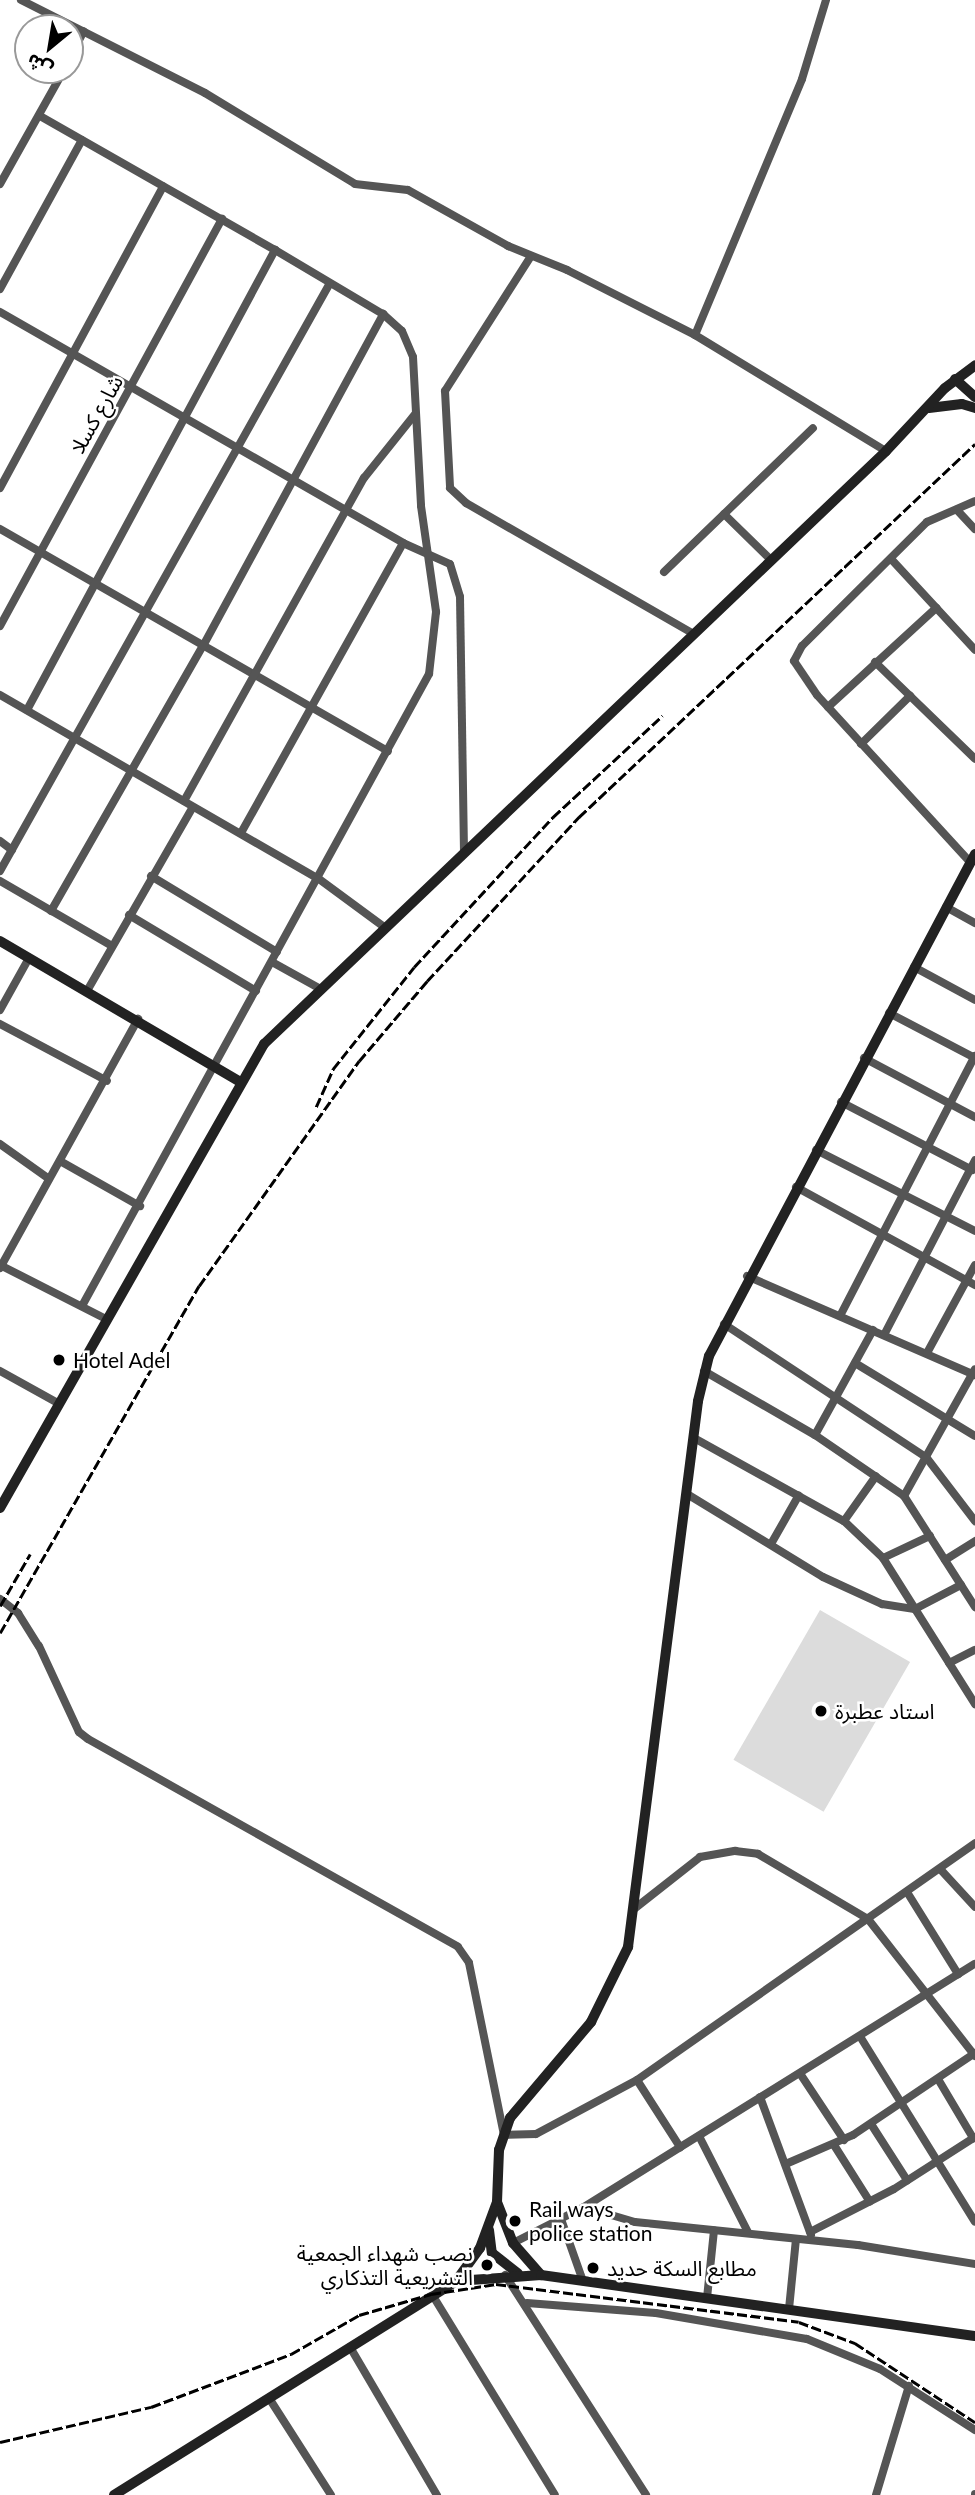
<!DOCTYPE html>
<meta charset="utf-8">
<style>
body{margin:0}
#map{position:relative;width:975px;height:2495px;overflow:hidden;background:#fff;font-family:Lato,"Noto Sans Arabic",sans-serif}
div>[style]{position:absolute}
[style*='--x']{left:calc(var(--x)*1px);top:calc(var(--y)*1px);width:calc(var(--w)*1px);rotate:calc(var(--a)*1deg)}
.green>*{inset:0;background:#dcdcdc;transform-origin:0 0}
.street>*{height:8px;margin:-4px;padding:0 4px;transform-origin:4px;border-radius:4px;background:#555}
.secondary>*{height:10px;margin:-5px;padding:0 5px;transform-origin:5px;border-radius:5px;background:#222}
.rail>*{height:2.5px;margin-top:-1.25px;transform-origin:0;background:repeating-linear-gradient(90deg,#000 0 10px,transparent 0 13.5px)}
.dots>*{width:19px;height:19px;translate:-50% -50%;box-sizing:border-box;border:4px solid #fff;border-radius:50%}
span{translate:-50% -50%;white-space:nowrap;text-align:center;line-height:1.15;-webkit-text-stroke:5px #fff;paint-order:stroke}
.street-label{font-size:21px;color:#000}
.poi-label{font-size:21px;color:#000}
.left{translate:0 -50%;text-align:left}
.right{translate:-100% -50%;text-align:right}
.north{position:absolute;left:14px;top:14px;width:70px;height:70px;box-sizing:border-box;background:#fff;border:2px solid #999;border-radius:50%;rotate:210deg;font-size:19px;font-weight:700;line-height:28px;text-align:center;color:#000}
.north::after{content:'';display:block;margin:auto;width:24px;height:32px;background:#000;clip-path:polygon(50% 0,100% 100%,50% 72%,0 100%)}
</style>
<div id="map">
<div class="green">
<i style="left:820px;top:1610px;width:104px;height:173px;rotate:30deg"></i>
</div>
<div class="street">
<i style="--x:21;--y:0;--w:206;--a:26.8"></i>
<i style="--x:205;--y:93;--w:175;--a:31.2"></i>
<i style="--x:355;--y:184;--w:53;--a:6.5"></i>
<i style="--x:408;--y:190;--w:115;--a:29.2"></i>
<i style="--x:508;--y:246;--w:64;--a:22.1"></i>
<i style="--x:567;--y:270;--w:144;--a:26.9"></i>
<i style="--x:695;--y:335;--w:223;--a:31.3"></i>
<i style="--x:70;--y:58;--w:30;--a:-63"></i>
<i style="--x:40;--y:116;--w:271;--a:29.7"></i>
<i style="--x:275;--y:250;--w:126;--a:30.7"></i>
<i style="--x:383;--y:314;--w:25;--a:42"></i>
<i style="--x:402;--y:331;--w:28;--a:67"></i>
<i style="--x:413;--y:357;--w:149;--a:86.9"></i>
<i style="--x:421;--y:506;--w:107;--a:81.9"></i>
<i style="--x:436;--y:612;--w:62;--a:96.4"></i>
<i style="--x:429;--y:674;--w:721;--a:118.77"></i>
<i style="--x:0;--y:184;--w:131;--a:-60.7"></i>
<i style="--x:531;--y:256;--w:160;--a:122.5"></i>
<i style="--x:445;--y:391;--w:97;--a:87"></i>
<i style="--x:450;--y:488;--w:22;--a:43"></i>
<i style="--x:466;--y:503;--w:263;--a:29.9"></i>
<i style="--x:0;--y:289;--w:170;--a:-61.2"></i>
<i style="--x:0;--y:312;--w:465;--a:29.8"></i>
<i style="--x:403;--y:543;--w:51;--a:24.1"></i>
<i style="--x:450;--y:564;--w:34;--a:73"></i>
<i style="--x:460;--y:597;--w:256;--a:89.1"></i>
<i style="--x:695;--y:335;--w:277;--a:-67.3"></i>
<i style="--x:802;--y:79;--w:83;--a:-73.1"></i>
<i style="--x:0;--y:488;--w:343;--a:-61.6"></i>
<i style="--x:957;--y:510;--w:26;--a:47"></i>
<i style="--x:724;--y:514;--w:66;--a:44.4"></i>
<i style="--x:0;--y:529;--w:447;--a:29.8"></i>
<i style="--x:892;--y:560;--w:122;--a:47.3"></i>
<i style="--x:664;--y:572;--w:207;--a:-44"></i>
<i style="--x:0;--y:626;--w:464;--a:-61.4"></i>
<i style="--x:875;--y:662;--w:139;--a:44.1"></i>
<i style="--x:0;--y:695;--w:368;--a:30"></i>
<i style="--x:319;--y:879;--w:81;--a:36.4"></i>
<i style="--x:828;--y:707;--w:147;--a:-42.5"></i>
<i style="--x:27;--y:710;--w:523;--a:-61.67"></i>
<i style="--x:861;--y:744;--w:69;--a:-44.4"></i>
<i style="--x:184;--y:801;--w:370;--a:-60.9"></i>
<i style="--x:364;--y:478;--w:82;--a:-51.4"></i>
<i style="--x:241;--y:833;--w:332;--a:-60.8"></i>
<i style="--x:0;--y:841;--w:15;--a:37"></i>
<i style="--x:970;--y:862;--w:226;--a:-132.5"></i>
<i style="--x:817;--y:695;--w:41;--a:-124.1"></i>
<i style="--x:794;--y:661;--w:17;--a:-62"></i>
<i style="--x:802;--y:646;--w:176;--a:-44.8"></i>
<i style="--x:927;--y:522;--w:52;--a:-23.6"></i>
<i style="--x:0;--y:871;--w:674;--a:-60.7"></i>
<i style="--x:151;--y:876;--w:147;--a:31.1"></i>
<i style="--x:0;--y:881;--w:129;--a:30.1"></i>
<i style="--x:946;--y:907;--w:33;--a:29"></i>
<i style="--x:51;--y:911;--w:305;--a:-60.2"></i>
<i style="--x:203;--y:646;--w:378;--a:-61.5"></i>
<i style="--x:129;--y:915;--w:148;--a:30.9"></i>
<i style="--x:272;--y:962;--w:54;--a:29"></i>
<i style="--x:914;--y:967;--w:69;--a:28.4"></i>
<i style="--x:87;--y:991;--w:212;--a:-60.1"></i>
<i style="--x:0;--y:1010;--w:60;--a:-60.9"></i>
<i style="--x:889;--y:1013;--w:97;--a:27.6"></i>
<i style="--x:0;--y:1024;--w:121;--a:28"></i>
<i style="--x:864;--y:1058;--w:126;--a:28"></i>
<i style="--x:841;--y:1102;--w:148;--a:27.4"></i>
<i style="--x:0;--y:1144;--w:60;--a:35.5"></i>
<i style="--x:816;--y:1150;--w:178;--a:27"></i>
<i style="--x:60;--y:1161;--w:92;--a:29.4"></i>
<i style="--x:796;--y:1187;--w:204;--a:28.7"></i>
<i style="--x:0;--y:1265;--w:119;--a:27"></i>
<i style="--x:0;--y:1268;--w:285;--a:-61"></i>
<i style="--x:747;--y:1276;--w:249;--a:23.5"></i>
<i style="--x:840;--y:1316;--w:293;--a:-62.6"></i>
<i style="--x:724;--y:1324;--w:242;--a:33.4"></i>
<i style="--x:926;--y:1457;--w:81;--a:52.6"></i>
<i style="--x:884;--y:1335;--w:197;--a:-62.5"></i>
<i style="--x:927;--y:1353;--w:100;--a:-61.4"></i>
<i style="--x:855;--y:1363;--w:140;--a:31.3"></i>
<i style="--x:0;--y:1371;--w:66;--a:28.9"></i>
<i style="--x:704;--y:1371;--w:128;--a:30"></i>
<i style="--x:815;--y:1435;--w:108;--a:34.4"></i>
<i style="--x:904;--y:1496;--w:132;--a:57.4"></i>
<i style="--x:815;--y:1435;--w:120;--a:-61.1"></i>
<i style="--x:694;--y:1438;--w:171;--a:29"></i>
<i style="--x:844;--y:1521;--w:54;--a:43.5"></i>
<i style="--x:883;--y:1558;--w:173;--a:57.8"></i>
<i style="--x:687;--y:1494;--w:159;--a:31.4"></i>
<i style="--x:823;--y:1577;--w:65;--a:24.6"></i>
<i style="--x:882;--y:1604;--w:33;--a:9"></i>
<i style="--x:915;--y:1609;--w:52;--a:-27.6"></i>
<i style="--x:904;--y:1496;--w:145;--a:-60.8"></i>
<i style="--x:844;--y:1521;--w:55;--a:-54.6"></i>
<i style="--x:771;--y:1544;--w:56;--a:-60.3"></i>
<i style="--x:883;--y:1558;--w:52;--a:-25.1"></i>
<i style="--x:945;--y:1560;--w:36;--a:-32"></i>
<i style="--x:0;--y:1599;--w:23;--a:38"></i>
<i style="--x:18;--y:1613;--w:39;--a:58"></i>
<i style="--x:39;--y:1646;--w:95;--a:65.1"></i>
<i style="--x:79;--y:1732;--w:11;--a:38"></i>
<i style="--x:88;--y:1739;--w:424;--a:29.3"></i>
<i style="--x:458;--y:1947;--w:19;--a:55"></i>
<i style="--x:469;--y:1963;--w:176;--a:78.5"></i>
<i style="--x:504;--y:2135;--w:32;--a:-2"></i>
<i style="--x:536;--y:2134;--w:115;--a:-28.1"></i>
<i style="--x:637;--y:2080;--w:413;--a:-35"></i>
<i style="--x:949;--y:1663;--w:29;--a:-27"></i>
<i style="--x:941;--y:1870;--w:50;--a:47.4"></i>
<i style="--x:907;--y:1892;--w:97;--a:58.1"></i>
<i style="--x:634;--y:1909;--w:84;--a:-38.2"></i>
<i style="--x:700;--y:1857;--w:36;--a:-10"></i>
<i style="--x:735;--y:1851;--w:23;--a:7"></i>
<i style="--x:758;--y:1854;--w:128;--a:30.6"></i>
<i style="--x:868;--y:1919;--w:174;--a:52"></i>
<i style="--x:861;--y:2038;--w:216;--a:58.2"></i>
<i style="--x:801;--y:2075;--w:78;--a:56.5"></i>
<i style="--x:938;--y:2079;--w:69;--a:59.3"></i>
<i style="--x:637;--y:2080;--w:80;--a:57.3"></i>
<i style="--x:760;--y:2097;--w:147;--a:69.7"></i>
<i style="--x:871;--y:2124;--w:67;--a:57.3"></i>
<i style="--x:699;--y:2136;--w:108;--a:63"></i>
<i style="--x:834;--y:2145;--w:67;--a:57.7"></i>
<i style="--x:788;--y:2163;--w:71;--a:-23.3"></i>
<i style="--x:853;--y:2135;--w:147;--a:-33.9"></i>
<i style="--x:584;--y:2207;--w:53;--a:16.4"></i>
<i style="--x:635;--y:2222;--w:224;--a:5.9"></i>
<i style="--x:858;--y:2245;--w:119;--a:9.2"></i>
<i style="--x:561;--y:2219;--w:66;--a:70.5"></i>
<i style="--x:810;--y:2232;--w:94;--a:-27.1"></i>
<i style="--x:894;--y:2189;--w:96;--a:-32.7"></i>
<i style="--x:513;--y:2243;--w:80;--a:-26.9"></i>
<i style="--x:584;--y:2207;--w:460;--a:-31.9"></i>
<i style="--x:505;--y:2275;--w:261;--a:57.3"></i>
<i style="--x:433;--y:2296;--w:233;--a:58.5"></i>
<i style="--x:707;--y:2298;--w:68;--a:-84.1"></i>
<i style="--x:527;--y:2303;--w:129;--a:4.4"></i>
<i style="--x:656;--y:2313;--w:153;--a:9.8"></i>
<i style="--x:807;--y:2339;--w:79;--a:22.3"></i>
<i style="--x:880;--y:2369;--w:113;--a:32.7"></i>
<i style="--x:789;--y:2309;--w:70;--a:-84.3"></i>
<i style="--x:350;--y:2347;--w:172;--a:59.6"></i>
<i style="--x:269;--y:2398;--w:115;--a:57.4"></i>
<i style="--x:876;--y:2495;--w:114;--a:-73.2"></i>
<i style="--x:975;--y:2495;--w:1;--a:-90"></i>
</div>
<div class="secondary">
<i style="--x:955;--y:379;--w:27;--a:42"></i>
<i style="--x:929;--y:408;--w:33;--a:-7"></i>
<i style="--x:962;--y:404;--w:14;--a:17"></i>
<i style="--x:0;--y:941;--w:277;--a:30.4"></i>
<i style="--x:0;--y:1508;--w:534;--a:-60.36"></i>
<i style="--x:264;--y:1044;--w:859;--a:-43.63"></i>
<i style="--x:886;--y:451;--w:86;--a:-46.9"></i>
<i style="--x:945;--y:388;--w:38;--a:-37"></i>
<i style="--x:497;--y:2202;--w:44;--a:68.7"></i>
<i style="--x:513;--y:2243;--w:43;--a:48.8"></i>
<i style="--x:489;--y:2230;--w:23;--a:83"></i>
<i style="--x:492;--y:2253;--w:33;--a:38"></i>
<i style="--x:456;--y:2281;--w:85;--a:-4"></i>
<i style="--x:541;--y:2275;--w:438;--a:8"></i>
<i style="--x:114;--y:2495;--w:403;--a:-32"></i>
<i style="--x:456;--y:2281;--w:41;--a:-54"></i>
<i style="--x:480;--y:2248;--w:49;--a:-69.7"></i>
<i style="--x:497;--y:2202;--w:52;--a:-87.8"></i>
<i style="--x:499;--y:2150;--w:34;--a:-71"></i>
<i style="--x:510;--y:2118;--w:126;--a:-49.8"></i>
<i style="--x:591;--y:2022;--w:84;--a:-63.7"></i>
<i style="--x:628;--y:1947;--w:550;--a:-82.69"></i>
<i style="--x:698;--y:1401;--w:46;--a:-76.3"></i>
<i style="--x:709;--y:1356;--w:568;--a:-62.08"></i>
</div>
<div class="rail">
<i style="--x:316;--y:1107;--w:42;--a:-65.9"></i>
<i style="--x:333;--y:1069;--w:130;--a:-51.5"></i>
<i style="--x:414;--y:967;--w:205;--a:-47.2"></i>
<i style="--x:553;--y:817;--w:149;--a:-42.8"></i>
<i style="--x:0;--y:1606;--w:60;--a:-60"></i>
<i style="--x:0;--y:1633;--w:400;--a:-60.2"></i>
<i style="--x:199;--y:1286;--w:276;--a:-54.6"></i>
<i style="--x:359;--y:1061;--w:105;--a:-49.6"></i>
<i style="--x:427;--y:981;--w:224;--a:-47.2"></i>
<i style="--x:579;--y:817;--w:544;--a:-43.29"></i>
<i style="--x:0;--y:2442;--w:155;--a:-13.1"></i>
<i style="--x:151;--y:2407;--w:150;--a:-20.7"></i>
<i style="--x:291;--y:2354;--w:78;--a:-29.8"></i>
<i style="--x:359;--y:2315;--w:75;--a:-16.3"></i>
<i style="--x:431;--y:2294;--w:66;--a:-8.7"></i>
<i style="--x:496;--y:2284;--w:305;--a:7.1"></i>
<i style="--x:799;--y:2322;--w:60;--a:20.6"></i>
<i style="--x:855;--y:2343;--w:144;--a:33.4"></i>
</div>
<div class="dots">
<i style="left:59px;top:1360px;background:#000"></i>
<i style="left:821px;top:1711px;background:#000"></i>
<i style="left:515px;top:2221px;background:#000"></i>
<i style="left:487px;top:2265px;background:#000"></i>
<i style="left:593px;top:2268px;background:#000"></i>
</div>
<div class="street-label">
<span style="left:96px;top:414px;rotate:-61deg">شارع كسلا</span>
</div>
<div class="poi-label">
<span class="left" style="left:73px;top:1360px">Hotel Adel</span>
<span class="left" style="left:835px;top:1711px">استاد عطبرة</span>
<span class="left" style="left:529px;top:2221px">Rail ways<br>police station</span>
<span class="right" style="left:473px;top:2265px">نصب شهداء الجمعية<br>التشريعية التذكاري</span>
<span class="left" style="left:607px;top:2268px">مطابع السكة حديد</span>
</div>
<div class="north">ش</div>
</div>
